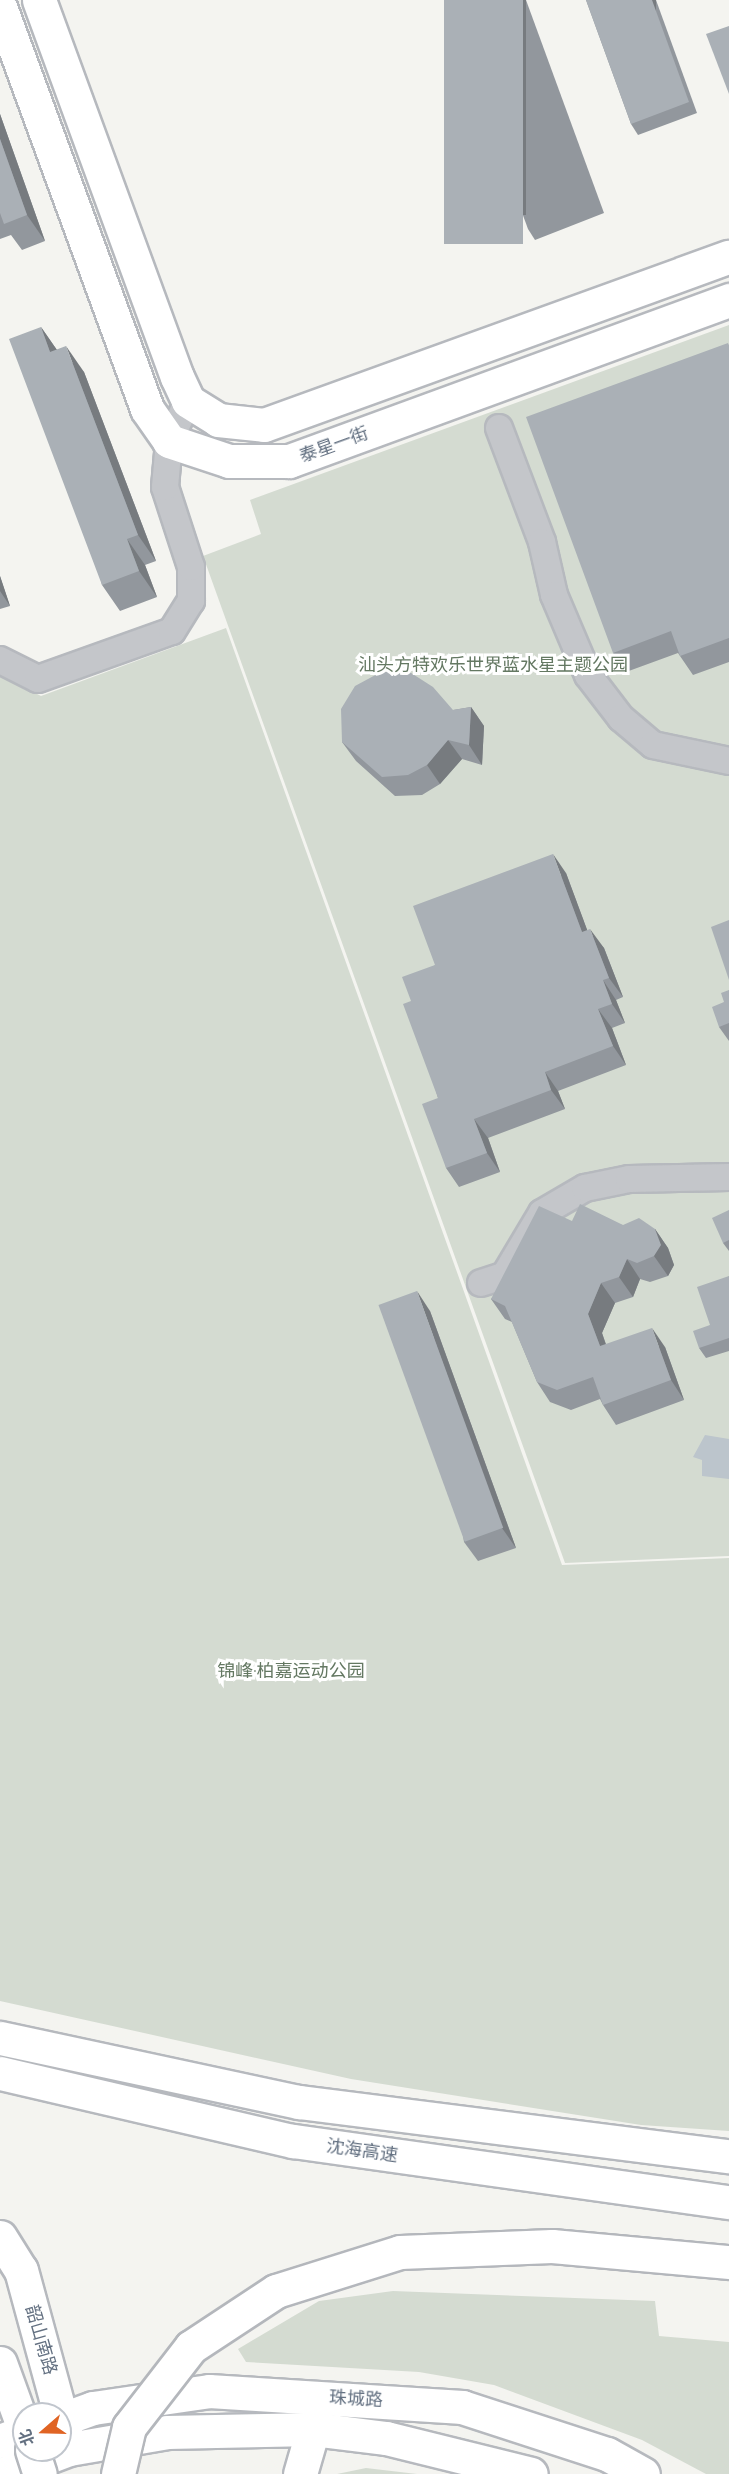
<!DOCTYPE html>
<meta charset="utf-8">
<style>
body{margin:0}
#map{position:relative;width:729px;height:2474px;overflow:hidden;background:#f4f4f0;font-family:Raleway,"Noto Sans SC",sans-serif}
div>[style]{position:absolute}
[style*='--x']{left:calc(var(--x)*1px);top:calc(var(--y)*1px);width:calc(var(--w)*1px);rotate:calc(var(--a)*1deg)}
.green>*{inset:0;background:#d4dbd1}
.water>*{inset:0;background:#bcc5cc}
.roads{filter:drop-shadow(2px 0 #b6b9be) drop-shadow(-2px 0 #b6b9be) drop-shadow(0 2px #b6b9be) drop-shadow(0 -2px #b6b9be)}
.street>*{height:26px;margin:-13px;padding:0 13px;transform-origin:13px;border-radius:13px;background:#c4c6ca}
.secondary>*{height:33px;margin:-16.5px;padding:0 16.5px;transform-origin:16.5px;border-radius:16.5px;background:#fff}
.primary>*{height:33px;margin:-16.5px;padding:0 16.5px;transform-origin:16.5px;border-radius:16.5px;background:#fff}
.highway>*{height:33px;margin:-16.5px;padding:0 16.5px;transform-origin:16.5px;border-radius:16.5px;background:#fff}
.bridges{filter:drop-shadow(2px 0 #b4b7bc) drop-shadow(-2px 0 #b4b7bc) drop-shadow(0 2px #b4b7bc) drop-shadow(0 -2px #b4b7bc)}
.primary-bridge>*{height:33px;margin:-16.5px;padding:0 16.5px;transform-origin:16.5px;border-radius:16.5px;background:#fff}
.highway-bridge>*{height:33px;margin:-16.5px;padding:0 16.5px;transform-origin:16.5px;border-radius:16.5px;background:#fff}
.wall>*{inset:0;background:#92979d}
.shaded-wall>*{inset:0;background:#777b7f;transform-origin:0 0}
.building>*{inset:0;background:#aab0b6;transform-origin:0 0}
span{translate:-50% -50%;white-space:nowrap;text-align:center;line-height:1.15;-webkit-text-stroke:6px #fff;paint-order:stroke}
.street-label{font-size:18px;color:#637081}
.park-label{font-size:18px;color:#647862}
.north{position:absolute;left:12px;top:2402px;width:60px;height:60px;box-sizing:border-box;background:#fff;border:2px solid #c1c6cd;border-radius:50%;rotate:250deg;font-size:16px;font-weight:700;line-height:24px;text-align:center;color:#637081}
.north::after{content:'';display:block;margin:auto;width:21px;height:27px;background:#e06424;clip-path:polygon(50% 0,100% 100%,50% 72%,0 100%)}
</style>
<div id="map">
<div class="green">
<i style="clip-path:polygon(729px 325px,729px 1556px,565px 1563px,203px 556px,261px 534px,250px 500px)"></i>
<i style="clip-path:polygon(226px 628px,562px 1565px,729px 1558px,729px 2131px,641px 2125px,351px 2079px,0 2001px,0 675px,41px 696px)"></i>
<i style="clip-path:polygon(393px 2291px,655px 2301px,659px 2336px,729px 2342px,729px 2474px,706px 2474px,642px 2440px,494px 2385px,419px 2372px,246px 2362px,238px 2349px,319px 2301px)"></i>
<i style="clip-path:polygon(366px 2468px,417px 2474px,337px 2474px)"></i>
</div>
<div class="water">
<i style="clip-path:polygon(705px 1435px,729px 1439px,729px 1479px,702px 1476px,702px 1460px,693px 1457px)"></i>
</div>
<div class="roads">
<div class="street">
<i style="--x:499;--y:428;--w:122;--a:69.3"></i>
<i style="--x:542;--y:542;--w:54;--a:77.2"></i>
<i style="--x:554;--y:595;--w:87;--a:67"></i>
<i style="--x:588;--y:675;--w:54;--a:52.5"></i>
<i style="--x:621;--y:718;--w:42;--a:40.2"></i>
<i style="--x:653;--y:745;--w:78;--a:11.9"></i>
<i style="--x:0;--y:660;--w:42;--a:26.6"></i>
<i style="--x:38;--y:679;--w:142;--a:-19.7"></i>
<i style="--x:172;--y:631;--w:36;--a:-58"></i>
<i style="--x:191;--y:601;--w:34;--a:-90"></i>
<i style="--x:191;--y:567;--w:84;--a:-108"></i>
<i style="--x:165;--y:487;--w:46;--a:-85"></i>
<i style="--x:169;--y:441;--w:44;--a:-64.6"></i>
<i style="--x:481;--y:1283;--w:25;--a:-18"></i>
<i style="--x:505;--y:1275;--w:72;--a:-59.2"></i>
<i style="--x:542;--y:1213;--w:50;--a:-30.2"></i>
<i style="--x:585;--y:1188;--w:45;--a:-11.6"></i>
<i style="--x:629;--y:1179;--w:100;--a:-1.1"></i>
</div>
<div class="secondary">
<i style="--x:39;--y:0;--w:401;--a:69.9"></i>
<i style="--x:177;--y:377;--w:26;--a:65"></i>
<i style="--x:188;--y:401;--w:36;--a:32"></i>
<i style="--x:218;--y:420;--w:46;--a:6.2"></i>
<i style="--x:264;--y:425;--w:494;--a:-19.9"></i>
<i style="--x:0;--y:7;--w:428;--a:69.9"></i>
<i style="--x:147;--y:409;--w:39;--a:55"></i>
<i style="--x:169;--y:441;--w:63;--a:18.4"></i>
<i style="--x:229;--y:461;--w:60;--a:0"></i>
<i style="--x:289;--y:461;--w:469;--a:-20.1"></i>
<i style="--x:0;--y:2237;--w:39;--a:58"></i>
<i style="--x:21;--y:2270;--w:175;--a:74.8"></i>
<i style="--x:60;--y:2420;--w:35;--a:-20"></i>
<i style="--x:93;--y:2408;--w:117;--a:-8.3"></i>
<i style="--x:209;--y:2391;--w:254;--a:3.6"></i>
<i style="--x:462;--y:2407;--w:152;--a:18"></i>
<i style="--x:607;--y:2454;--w:41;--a:29.1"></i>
<i style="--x:0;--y:2441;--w:26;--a:-21"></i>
<i style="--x:3;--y:2474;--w:71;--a:-20.7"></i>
<i style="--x:69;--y:2449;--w:99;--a:-9.8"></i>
<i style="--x:167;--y:2432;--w:146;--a:-1.2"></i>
<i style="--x:313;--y:2429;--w:74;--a:7"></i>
<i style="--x:386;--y:2438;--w:149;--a:13.9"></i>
<i style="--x:300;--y:2474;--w:47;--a:-73.9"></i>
</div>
<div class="primary">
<i style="--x:0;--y:2363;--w:70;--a:70"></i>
</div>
<div class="highway">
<i style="--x:0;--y:2038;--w:306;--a:12.1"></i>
<i style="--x:299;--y:2102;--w:433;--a:7.2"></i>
<i style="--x:0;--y:2073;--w:301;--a:13.1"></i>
<i style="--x:293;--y:2141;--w:440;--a:8"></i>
</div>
</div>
<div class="bridges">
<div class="primary-bridge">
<i style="--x:32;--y:2450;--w:25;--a:72"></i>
</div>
<div class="highway-bridge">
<i style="--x:118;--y:2474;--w:48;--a:-76.8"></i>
<i style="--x:129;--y:2427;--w:101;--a:-52.2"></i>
<i style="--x:191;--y:2347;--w:102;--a:-33.4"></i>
<i style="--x:276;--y:2291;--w:130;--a:-17.5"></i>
<i style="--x:400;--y:2252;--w:152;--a:-2.3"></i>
<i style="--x:552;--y:2246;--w:178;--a:5.2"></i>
</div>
</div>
<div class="wall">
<i style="clip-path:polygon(444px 0,526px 0,604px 213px,535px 240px,528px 229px)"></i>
<i style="clip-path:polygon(586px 0,656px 0,697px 113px,638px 135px,631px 124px)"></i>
<i style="clip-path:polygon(0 114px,45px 241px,22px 250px,11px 235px,0 239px)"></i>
<i style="clip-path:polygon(41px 327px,57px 350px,84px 372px,156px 561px,145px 565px,157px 597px,120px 611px,102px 585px)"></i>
<i style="clip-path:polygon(729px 344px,729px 662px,693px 675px,680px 656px,678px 653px,626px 672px,613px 653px)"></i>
<i style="clip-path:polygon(0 576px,10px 606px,0 609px)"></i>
<i style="clip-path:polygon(471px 707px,484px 726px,482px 765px,462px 759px,440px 784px,422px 795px,395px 796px,356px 761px,342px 742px,453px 710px)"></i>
<i style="clip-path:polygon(566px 873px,587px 930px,604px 948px,623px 997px,616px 1000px,625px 1023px,612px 1028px,626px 1065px,558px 1091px,565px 1109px,488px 1138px,500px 1172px,459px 1187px,446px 1168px,438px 1098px,411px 1001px,435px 965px)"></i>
<i style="clip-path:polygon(729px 990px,729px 1041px,719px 1027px,724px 1002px)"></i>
<i style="clip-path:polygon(729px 1210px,729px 1251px,723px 1243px)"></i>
<i style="clip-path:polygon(572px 1221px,623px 1225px,655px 1229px,668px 1248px,674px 1265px,668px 1276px,650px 1282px,640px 1279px,633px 1297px,615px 1303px,602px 1333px,606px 1344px,665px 1347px,684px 1400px,616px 1425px,603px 1405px,600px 1399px,571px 1410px,550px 1402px,537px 1382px,512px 1322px,505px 1319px,491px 1299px)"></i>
<i style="clip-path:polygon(729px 1276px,729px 1351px,706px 1358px,699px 1348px,710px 1325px)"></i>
<i style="clip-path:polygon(430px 1311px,516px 1548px,478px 1561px,464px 1542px)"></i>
</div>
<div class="shaded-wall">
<i style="left:523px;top:0;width:3px;height:215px"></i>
<i style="left:652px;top:0;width:4px;height:109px"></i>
<i style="clip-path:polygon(0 114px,45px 241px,27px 215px,0 139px)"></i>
<i style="clip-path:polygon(41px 327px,59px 353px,50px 352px)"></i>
<i style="clip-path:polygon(66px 346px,84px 372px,156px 561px,138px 535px)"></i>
<i style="clip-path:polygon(127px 539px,145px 565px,157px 597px,139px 571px)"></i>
<i style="clip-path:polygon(0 576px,10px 606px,0 591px)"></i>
<i style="clip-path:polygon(471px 707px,484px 726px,482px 765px,469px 745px)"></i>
<i style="clip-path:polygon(448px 740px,462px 759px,440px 784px,427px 765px)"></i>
<i style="clip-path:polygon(553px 854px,566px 873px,595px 951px,582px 932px)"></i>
<i style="clip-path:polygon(590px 929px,604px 948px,623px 997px,609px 978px)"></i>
<i style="clip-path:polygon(603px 980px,616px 1000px,625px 1023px,612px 1004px)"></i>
<i style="clip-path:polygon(598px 1009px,612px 1028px,626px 1065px,613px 1046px)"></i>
<i style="clip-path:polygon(545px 1072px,558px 1091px,565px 1109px,551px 1090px)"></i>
<i style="clip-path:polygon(474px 1119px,488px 1138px,500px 1172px,487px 1153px)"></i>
<i style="clip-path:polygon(655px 1229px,668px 1248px,674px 1265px,668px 1276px,654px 1256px)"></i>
<i style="clip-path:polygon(627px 1259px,640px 1279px,633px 1297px,619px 1277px)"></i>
<i style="clip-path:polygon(601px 1283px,615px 1303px,602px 1333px,613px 1366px,600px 1346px,588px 1314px)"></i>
<i style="clip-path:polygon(417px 1291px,430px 1311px,516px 1548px,502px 1528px)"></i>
<i style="clip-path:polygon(652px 1328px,665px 1347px,684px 1400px,671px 1380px)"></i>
</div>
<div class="building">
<i style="left:444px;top:0;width:79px;height:244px"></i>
<i style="clip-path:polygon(586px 0,652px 0,689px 102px,631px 124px)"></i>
<i style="clip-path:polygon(729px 26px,729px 94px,706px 34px)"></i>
<i style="clip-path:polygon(0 139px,27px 215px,4px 224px,0 213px)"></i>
<i style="clip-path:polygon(41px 327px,50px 352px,66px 346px,138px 535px,127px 539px,139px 571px,102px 585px,9px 339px)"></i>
<i style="clip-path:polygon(728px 343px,729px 346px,729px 638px,680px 656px,671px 631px,613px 653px,526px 417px)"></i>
<i style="clip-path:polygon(408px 671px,433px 687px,453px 710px,471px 707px,469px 745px,448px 740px,427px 765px,408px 775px,382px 777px,342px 742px,341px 709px,355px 686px,381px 672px)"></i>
<i style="clip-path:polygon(553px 854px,582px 932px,590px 929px,609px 978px,603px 980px,612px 1004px,598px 1009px,613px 1046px,545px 1072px,551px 1090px,474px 1119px,487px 1153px,446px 1168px,422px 1104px,438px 1098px,403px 1004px,411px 1001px,402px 977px,435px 965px,413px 906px)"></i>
<i style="clip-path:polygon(729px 920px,729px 980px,711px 927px)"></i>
<i style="clip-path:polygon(729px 990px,729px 1023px,719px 1027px,712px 1007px,724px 1002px,721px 993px)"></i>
<i style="clip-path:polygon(580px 1204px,623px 1225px,639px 1218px,655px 1229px,661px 1245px,654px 1256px,637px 1263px,627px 1259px,619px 1277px,601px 1283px,588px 1314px,600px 1346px,652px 1328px,671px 1380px,603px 1405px,593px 1377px,557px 1390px,537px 1382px,505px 1306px,491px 1299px,539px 1206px,572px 1221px)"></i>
<i style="clip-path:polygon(729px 1210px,729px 1240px,723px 1243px,712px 1218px)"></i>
<i style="clip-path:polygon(729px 1276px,729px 1338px,699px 1348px,693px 1331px,710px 1325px,697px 1287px)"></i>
<i style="left:417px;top:1291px;width:252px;height:41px;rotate:70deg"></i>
</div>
<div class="street-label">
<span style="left:334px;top:445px;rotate:-20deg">泰星一街</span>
<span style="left:362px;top:2151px;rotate:8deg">沈海高速</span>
<span style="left:41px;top:2340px;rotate:74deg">韶山南路</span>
<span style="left:356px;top:2399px;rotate:3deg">珠城路</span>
</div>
<div class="park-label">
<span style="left:493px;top:665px">汕头方特欢乐世界蓝水星主题公园</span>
<span style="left:291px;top:1671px">锦峰·柏嘉运动公园</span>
</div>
<div class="north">北</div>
</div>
